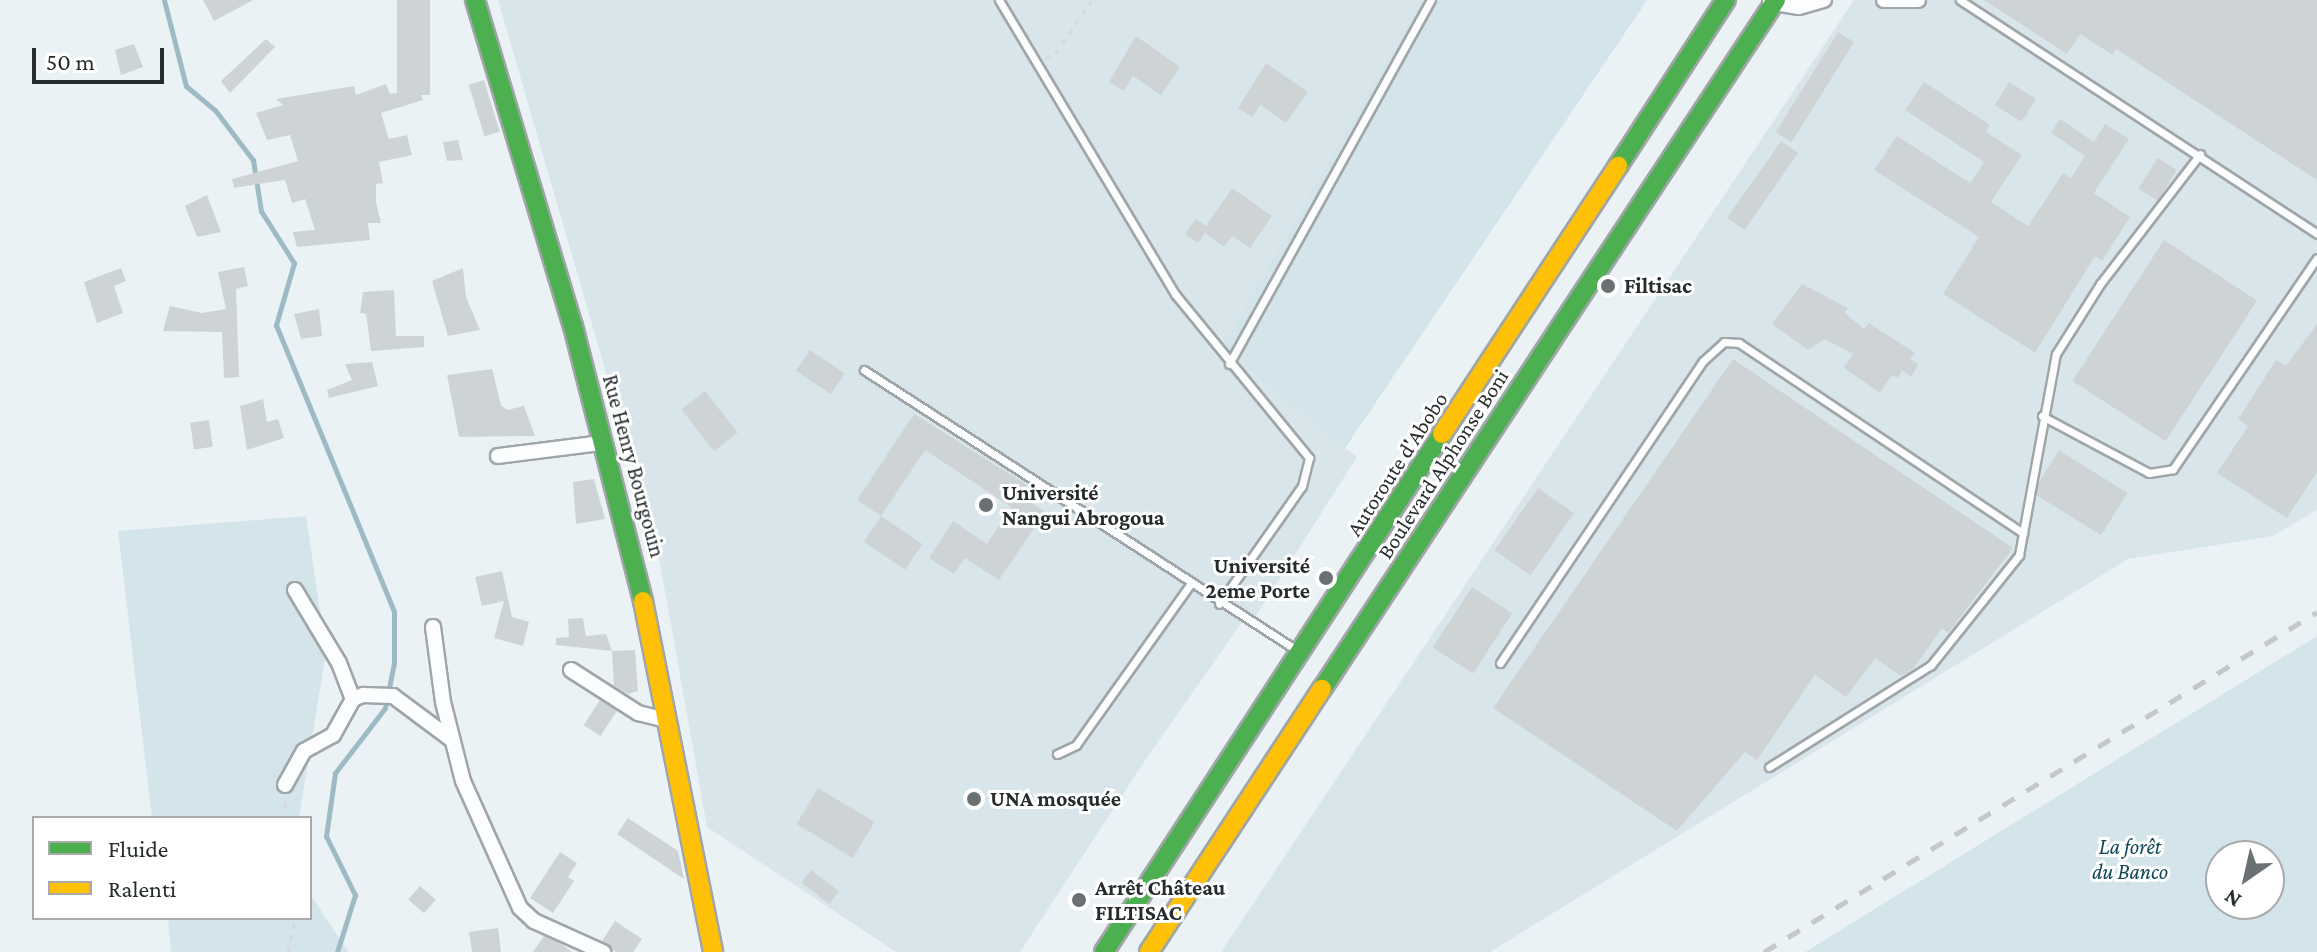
<!DOCTYPE html>
<meta charset="utf-8">
<style>
body{margin:0}
#map{position:relative;width:2317px;height:952px;overflow:hidden;background:#ebf2f5;font-family:"Crimson Pro",serif}
div>[style]{position:absolute}
[style*='--x']{left:calc(var(--x)*1px);top:calc(var(--y)*1px);width:calc(var(--w)*1px);rotate:calc(var(--a)*1deg)}
.built>*{inset:0;background:#d8e6ec}
.green>*{inset:0;background:#d3e5eb}
.stream>*{height:5px;margin:-2.5px;padding:0 2.5px;transform-origin:2.5px;border-radius:2.5px;background:#9ebbc5}
.building>*{inset:0;background:#ced4d6;transform-origin:0 0}
.path>*{height:3px;margin-top:-1.5px;transform-origin:0;background:repeating-linear-gradient(90deg,#d7d9da 0 6px,transparent 0 12px)}
.roads{filter:drop-shadow(2px 0 #a0a5a7) drop-shadow(-2px 0 #a0a5a7) drop-shadow(0 2px #a0a5a7) drop-shadow(0 -2px #a0a5a7)}
.lane>*{height:7px;margin:-3.5px;padding:0 3.5px;transform-origin:3.5px;border-radius:3.5px;background:#fcfdfe}
.street>*{height:14px;margin:-7px;padding:0 7px;transform-origin:7px;border-radius:7px;background:#fcfdfe}
.fast>*{height:18px;margin:-9px;padding:0 9px;transform-origin:9px;border-radius:9px;background:#4caf50}
.slow>*{height:18px;margin:-9px;padding:0 9px;transform-origin:9px;border-radius:9px;background:#ffc107}
.rail>*{height:5px;margin-top:-2.5px;transform-origin:0;background:repeating-linear-gradient(90deg,#c5c7c8 0 14px,transparent 0 28px)}
.dots>*{width:22px;height:22px;translate:-50% -50%;box-sizing:border-box;border:4px solid #fff;border-radius:50%}
span{translate:-50% -50%;white-space:nowrap;text-align:center;line-height:1.15;-webkit-text-stroke:6px #fff;paint-order:stroke}
.poi-label{font-size:22px;color:#262b2d;font-weight:700}
.left{translate:0 -50%;text-align:left}
.right{translate:-100% -50%;text-align:right}
.street-label{font-size:22px;color:#262b2d}
.park-label{font-size:22px;color:#0f4857;font-style:italic}
.legend{position:absolute;left:32px;top:816px;width:280px;height:104px;box-sizing:border-box;background:#fff;border:2px solid #a8aaab;margin:0;padding:10px 14px;list-style:none;font-size:24px;color:#262b2d}
.legend li{display:flex;align-items:center;gap:16px;height:40px}
.legend b{width:40px;border:2px solid #a8aaab}
.north{position:absolute;left:2205px;top:840px;width:80px;height:80px;box-sizing:border-box;background:#fff;border:2px solid #a8aaab;border-radius:50%;rotate:214deg;font-size:22px;font-weight:700;line-height:32px;text-align:center;color:#262b2d}
.north::after{content:'';display:block;margin:auto;width:28px;height:36px;background:#6b7173;clip-path:polygon(50% 0,100% 100%,50% 72%,0 100%)}
.scale{position:absolute;left:32px;top:48px;width:132px;height:36px;box-sizing:border-box;border:4px solid #262b2d;border-top:0;padding-left:10px;font-size:24px;line-height:28px;white-space:nowrap;color:#262b2d;-webkit-text-stroke:6px #fff;paint-order:stroke}
</style>
<div id="map">
<div class="built">
<i style="clip-path:polygon(498px 0,1647px 0,1345px 448px,1357px 457px,1254px 619px,1249px 626px,1242px 622px,1146px 759px,1020px 952px,896px 952px,707px 827px,658px 552px)"></i>
<i style="clip-path:polygon(1854px 0,2317px 0,2317px 510px,2273px 536px,2128px 559px,1490px 952px,1221px 952px)"></i>
</div>
<div class="green">
<i style="clip-path:polygon(1422px 0,1647px 0,1345px 448px,1222px 347px)"></i>
<i style="clip-path:polygon(306px 516px,326px 652px,299px 818px,152px 818px,118px 531px)"></i>
<i style="clip-path:polygon(evenodd,2317px 636px,2317px 952px,1805px 952px,2317px 636px,2269px 856px,2269px 904px,2221px 904px,2221px 856px,2269px 856px)"></i>
<i style="clip-path:polygon(310px 894px,348px 952px,171px 952px,168px 918px,310px 918px)"></i>
</div>
<div class="stream">
<i style="--x:164;--y:0;--w:89;--a:75.7"></i>
<i style="--x:186;--y:86;--w:38;--a:40"></i>
<i style="--x:215;--y:110;--w:63;--a:52.8"></i>
<i style="--x:253;--y:160;--w:52;--a:81.1"></i>
<i style="--x:261;--y:211;--w:62;--a:57.6"></i>
<i style="--x:294;--y:263;--w:65;--a:106.2"></i>
<i style="--x:276;--y:325;--w:309;--a:67.6"></i>
<i style="--x:394;--y:611;--w:52;--a:90"></i>
<i style="--x:394;--y:663;--w:46;--a:101.3"></i>
<i style="--x:385;--y:708;--w:82;--a:127.6"></i>
<i style="--x:335;--y:773;--w:64;--a:98.1"></i>
<i style="--x:326;--y:836;--w:66;--a:63.8"></i>
<i style="--x:355;--y:895;--w:60;--a:107.5"></i>
</div>
<div class="building">
<i style="clip-path:polygon(203px 0,253px 0,214px 21px)"></i>
<i style="left:397px;top:0;width:33px;height:95px"></i>
<i style="clip-path:polygon(1984px 0,2317px 0,2317px 180px,2116px 49px,2113px 55px,2080px 34px,2067px 54px)"></i>
<i style="left:1838px;top:32px;width:19px;height:118px;rotate:32deg"></i>
<i style="clip-path:polygon(1136px 36px,1180px 67px,1161px 95px,1133px 76px,1124px 91px,1109px 82px)"></i>
<i style="clip-path:polygon(266px 39px,275px 47px,230px 93px,221px 81px)"></i>
<i style="clip-path:polygon(134px 44px,143px 67px,121px 75px,115px 50px)"></i>
<i style="clip-path:polygon(1266px 63px,1308px 92px,1286px 123px,1261px 105px,1252px 117px,1238px 108px)"></i>
<i style="left:484px;top:80px;width:54px;height:16px;rotate:73deg"></i>
<i style="clip-path:polygon(1924px 82px,1990px 125px,1986px 132px,2022px 155px,1991px 202px,2028px 226px,2063px 173px,2071px 178px,2085px 156px,2051px 133px,2060px 119px,2094px 142px,2105px 124px,2129px 139px,2094px 193px,2130px 217px,2102px 261px,2095px 256px,2035px 353px,1943px 294px,1979px 237px,1874px 170px,1897px 136px,1970px 183px,1984px 162px,1905px 110px)"></i>
<i style="left:2009px;top:82px;width:32px;height:27px;rotate:32deg"></i>
<i style="clip-path:polygon(386px 84px,390px 94px,418px 88px,423px 100px,381px 113px,389px 139px,407px 135px,412px 155px,379px 162px,383px 183px,376px 184px,376px 202px,381px 223px,368px 223px,370px 240px,297px 247px,293px 232px,315px 230px,305px 199px,292px 203px,285px 180px,234px 188px,232px 179px,298px 161px,290px 135px,267px 140px,256px 113px,283px 105px,276px 99px,354px 86px,356px 95px)"></i>
<i style="clip-path:polygon(458px 140px,463px 160px,447px 161px,443px 142px)"></i>
<i style="left:1781px;top:141px;width:21px;height:94px;rotate:35deg"></i>
<i style="left:2157px;top:158px;width:23px;height:36px;rotate:31deg"></i>
<i style="clip-path:polygon(1232px 188px,1272px 216px,1250px 248px,1232px 236px,1224px 247px,1205px 233px,1198px 243px,1185px 234px,1196px 219px,1206px 226px)"></i>
<i style="clip-path:polygon(207px 195px,221px 232px,197px 237px,185px 206px)"></i>
<i style="left:2164px;top:240px;width:111px;height:168px;rotate:33deg"></i>
<i style="clip-path:polygon(244px 267px,248px 286px,236px 289px,239px 377px,224px 378px,222px 332px,163px 331px,170px 306px,202px 313px,226px 309px,218px 272px)"></i>
<i style="clip-path:polygon(121px 268px,126px 281px,114px 286px,123px 313px,97px 323px,84px 282px)"></i>
<i style="clip-path:polygon(463px 268px,466px 297px,480px 330px,448px 336px,432px 281px)"></i>
<i style="clip-path:polygon(1802px 284px,1848px 308px,1845px 313px,1864px 329px,1869px 323px,1915px 353px,1910px 359px,1918px 364px,1911px 377px,1902px 370px,1898px 378px,1892px 375px,1880px 393px,1844px 368px,1853px 354px,1825px 339px,1808px 350px,1772px 324px)"></i>
<i style="clip-path:polygon(394px 290px,396px 336px,424px 336px,424px 347px,371px 351px,366px 314px,360px 313px,363px 292px)"></i>
<i style="clip-path:polygon(319px 309px,322px 336px,301px 339px,294px 314px)"></i>
<i style="clip-path:polygon(2317px 324px,2317px 472px,2287px 518px,2217px 473px,2248px 426px,2238px 419px,2276px 360px,2286px 366px)"></i>
<i style="left:810px;top:350px;width:42px;height:25px;rotate:34deg"></i>
<i style="clip-path:polygon(1733px 359px,2013px 548px,1948px 633px,1942px 628px,1913px 669px,1901px 676px,1875px 658px,1846px 697px,1815px 675px,1757px 760px,1745px 752px,1677px 831px,1493px 708px)"></i>
<i style="clip-path:polygon(372px 362px,378px 386px,329px 398px,327px 390px,352px 380px,345px 364px)"></i>
<i style="clip-path:polygon(492px 369px,501px 405px,507px 410px,524px 406px,535px 436px,459px 437px,447px 375px)"></i>
<i style="left:705px;top:391px;width:53px;height:30px;rotate:52deg"></i>
<i style="clip-path:polygon(263px 399px,267px 422px,278px 419px,284px 438px,247px 450px,240px 406px)"></i>
<i style="clip-path:polygon(914px 414px,1027px 485px,1021px 496px,1045px 512px,999px 580px,965px 558px,954px 574px,929px 558px,953px 521px,987px 544px,1011px 507px,925px 450px,881px 516px,857px 500px)"></i>
<i style="left:209px;top:420px;width:27px;height:19px;rotate:82deg"></i>
<i style="left:2059px;top:450px;width:81px;height:50px;rotate:32deg"></i>
<i style="clip-path:polygon(594px 479px,605px 519px,576px 524px,573px 482px)"></i>
<i style="left:1538px;top:488px;width:44px;height:76px;rotate:35deg"></i>
<i style="left:881px;top:516px;width:50px;height:31px;rotate:34deg"></i>
<i style="clip-path:polygon(502px 571px,512px 617px,529px 622px,523px 646px,494px 638px,504px 601px,482px 606px,475px 577px)"></i>
<i style="left:1472px;top:587px;width:48px;height:72px;rotate:33deg"></i>
<i style="clip-path:polygon(583px 618px,586px 636px,606px 634px,612px 651px,556px 645px,556px 638px,569px 637px,568px 619px)"></i>
<i style="clip-path:polygon(635px 650px,638px 691px,628px 694px,614px 686px,612px 651px)"></i>
<i style="left:600px;top:700px;width:20px;height:30px;rotate:33deg"></i>
<i style="left:818px;top:788px;width:66px;height:42px;rotate:31deg"></i>
<i style="clip-path:polygon(628px 818px,678px 851px,684px 879px,617px 834px)"></i>
<i style="clip-path:polygon(560px 852px,577px 863px,568px 877px,574px 881px,553px 913px,530px 898px)"></i>
<i style="left:811px;top:870px;width:35px;height:16px;rotate:37deg"></i>
<i style="left:420px;top:886px;width:21px;height:18px;rotate:41deg"></i>
<i style="clip-path:polygon(615px 921px,642px 939px,633px 952px,616px 952px,602px 941px)"></i>
<i style="clip-path:polygon(498px 928px,501px 952px,472px 952px,469px 932px)"></i>
<i style="clip-path:polygon(544px 936px,560px 943px,572px 952px,533px 952px)"></i>
</div>
<div class="path">
<i style="--x:1045;--y:58;--w:11;--a:-22"></i>
<i style="--x:1055;--y:54;--w:65;--a:-55.6"></i>
<i style="--x:285;--y:802;--w:16;--a:86"></i>
<i style="--x:288;--y:952;--w:35;--a:-78"></i>
</div>
<div class="roads">
<div class="lane">
<i style="--x:999;--y:0;--w:343;--a:59.1"></i>
<i style="--x:1175;--y:294;--w:212;--a:50.7"></i>
<i style="--x:1309;--y:458;--w:29;--a:104"></i>
<i style="--x:1302;--y:486;--w:144;--a:125.1"></i>
<i style="--x:1960;--y:0;--w:427;--a:33.2"></i>
<i style="--x:1229;--y:364;--w:416;--a:-61"></i>
<i style="--x:864;--y:370;--w:517;--a:32.92"></i>
<i style="--x:2042;--y:416;--w:121;--a:28"></i>
<i style="--x:2149;--y:473;--w:24;--a:-9"></i>
<i style="--x:2173;--y:469;--w:255;--a:-55.7"></i>
<i style="--x:1500;--y:663;--w:364;--a:-56.1"></i>
<i style="--x:1703;--y:361;--w:28;--a:-42"></i>
<i style="--x:1724;--y:342;--w:15;--a:4"></i>
<i style="--x:1739;--y:343;--w:342;--a:33.8"></i>
<i style="--x:1057;--y:754;--w:21;--a:-25"></i>
<i style="--x:1076;--y:745;--w:199;--a:-54.6"></i>
<i style="--x:1769;--y:767;--w:191;--a:-32.2"></i>
<i style="--x:1931;--y:665;--w:141;--a:-51.3"></i>
<i style="--x:2019;--y:555;--w:204;--a:-79.6"></i>
<i style="--x:2056;--y:354;--w:83;--a:-57.8"></i>
<i style="--x:2100;--y:284;--w:164;--a:-52.4"></i>
</div>
<div class="street">
<i style="--x:1884;--y:0;--w:34;--a:0"></i>
<i style="--x:1770;--y:2;--w:29;--a:10"></i>
<i style="--x:1799;--y:7;--w:26;--a:-16"></i>
<i style="--x:498;--y:456;--w:104;--a:-7.2"></i>
<i style="--x:295;--y:590;--w:85;--a:58.9"></i>
<i style="--x:339;--y:663;--w:39;--a:69"></i>
<i style="--x:433;--y:627;--w:76;--a:82.4"></i>
<i style="--x:443;--y:702;--w:81;--a:75.8"></i>
<i style="--x:463;--y:781;--w:139;--a:65.8"></i>
<i style="--x:520;--y:908;--w:19;--a:43"></i>
<i style="--x:534;--y:921;--w:76;--a:24.2"></i>
<i style="--x:571;--y:670;--w:80;--a:32.7"></i>
<i style="--x:638;--y:713;--w:29;--a:14"></i>
<i style="--x:285;--y:785;--w:39;--a:-61"></i>
<i style="--x:304;--y:751;--w:33;--a:-29"></i>
<i style="--x:333;--y:735;--w:41;--a:-60.9"></i>
<i style="--x:353;--y:699;--w:11;--a:-22"></i>
<i style="--x:363;--y:695;--w:30;--a:2"></i>
<i style="--x:393;--y:696;--w:74;--a:36.7"></i>
</div>
<div class="fast">
<i style="--x:475;--y:0;--w:340;--a:73.3"></i>
<i style="--x:573;--y:326;--w:284;--a:75.7"></i>
<i style="--x:1618;--y:166;--w:198;--a:-57"></i>
<i style="--x:1322;--y:689;--w:825;--a:-56.62"></i>
<i style="--x:1104;--y:952;--w:619;--a:-56.88"></i>
</div>
<div class="slow">
<i style="--x:1442;--y:434;--w:321;--a:-56.7"></i>
<i style="--x:643;--y:601;--w:358;--a:78.7"></i>
<i style="--x:1149;--y:952;--w:315;--a:-56.7"></i>
</div>
</div>
<div class="rail">
<i style="--x:1764;--y:952;--w:649;--a:-31.58"></i>
</div>
<div class="dots">
<i style="left:1608px;top:286px;background:#6b7173"></i>
<i style="left:986px;top:505px;background:#6b7173"></i>
<i style="left:1326px;top:578px;background:#6b7173"></i>
<i style="left:974px;top:799px;background:#6b7173"></i>
<i style="left:1079px;top:900px;background:#6b7173"></i>
</div>
<div class="poi-label">
<span class="left" style="left:1624px;top:286px">Filtisac</span>
<span class="left" style="left:1002px;top:505px">Université<br>Nangui Abrogoua</span>
<span class="right" style="left:1310px;top:578px">Université<br>2eme Porte</span>
<span class="left" style="left:990px;top:799px">UNA mosquée</span>
<span class="left" style="left:1095px;top:900px">Arrêt Château<br>FILTISAC</span>
</div>
<div class="street-label">
<span style="left:1397px;top:464px;rotate:-57deg">Autoroute d'Abobo</span>
<span style="left:1443px;top:464px;rotate:-57deg">Boulevard Alphonse Boni</span>
<span style="left:634px;top:466px;rotate:75deg">Rue Henry Bourgouin</span>
</div>
<div class="park-label">
<span style="left:2130px;top:859px">La forêt<br>du Banco</span>
</div>
<ul class="legend">
<li><b style="height:10px;background:#4caf50"></b>Fluide</li>
<li><b style="height:10px;background:#ffc107"></b>Ralenti</li>
</ul>
<div class="north">N</div>
<div class="scale">50 m</div>
</div>
